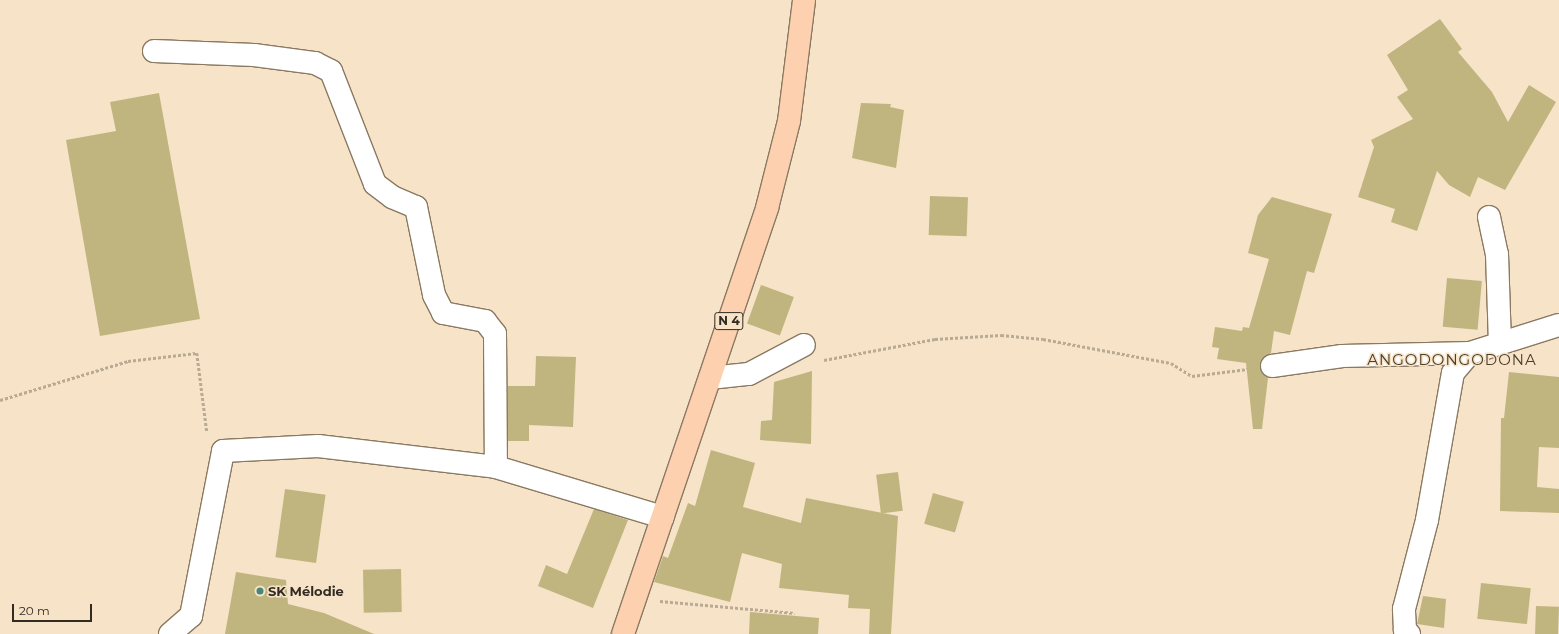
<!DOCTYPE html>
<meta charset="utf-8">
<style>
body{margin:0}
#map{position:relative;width:1559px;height:634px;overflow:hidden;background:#f6e3c8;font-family:Montserrat,sans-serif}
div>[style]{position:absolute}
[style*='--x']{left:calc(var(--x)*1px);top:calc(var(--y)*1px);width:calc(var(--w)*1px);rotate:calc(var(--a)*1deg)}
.building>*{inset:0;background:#c1b57f;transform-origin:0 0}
.path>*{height:2.5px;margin-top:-1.25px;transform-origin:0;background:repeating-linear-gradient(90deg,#b9aa94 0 3px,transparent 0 5px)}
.roads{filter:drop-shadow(1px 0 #8a7961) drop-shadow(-1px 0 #8a7961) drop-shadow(0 1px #8a7961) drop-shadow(0 -1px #8a7961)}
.street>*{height:22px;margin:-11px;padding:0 11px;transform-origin:11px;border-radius:11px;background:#fff}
.primary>*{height:22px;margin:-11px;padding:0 11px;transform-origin:11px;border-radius:11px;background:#fdd0af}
.dots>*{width:11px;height:11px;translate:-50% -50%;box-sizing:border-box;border:2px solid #f6e3c8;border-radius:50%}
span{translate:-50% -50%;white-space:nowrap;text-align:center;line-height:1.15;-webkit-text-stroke:3px #f6e3c8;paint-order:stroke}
.shield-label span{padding:1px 3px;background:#f6e3c8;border:1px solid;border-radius:3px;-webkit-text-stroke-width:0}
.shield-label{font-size:12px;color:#322b21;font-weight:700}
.poi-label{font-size:13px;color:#322b21;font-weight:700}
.left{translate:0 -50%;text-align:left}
.quarter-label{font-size:15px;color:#4e3e28;letter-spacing:1px}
.scale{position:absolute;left:12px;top:604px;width:80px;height:18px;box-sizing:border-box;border:2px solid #322b21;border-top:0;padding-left:5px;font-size:12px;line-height:14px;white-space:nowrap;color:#322b21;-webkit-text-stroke:3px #f6e3c8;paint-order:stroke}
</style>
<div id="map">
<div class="building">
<i style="clip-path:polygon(1440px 19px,1462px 49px,1458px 52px,1492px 92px,1508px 122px,1529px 85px,1556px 102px,1505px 190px,1478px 177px,1470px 197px,1449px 185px,1437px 171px,1417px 231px,1391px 222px,1395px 209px,1358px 197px,1374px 147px,1371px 140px,1413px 119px,1397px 97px,1408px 90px,1387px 55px)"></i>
<i style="clip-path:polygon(159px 93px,200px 319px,100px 336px,66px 140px,116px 131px,110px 102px)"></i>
<i style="clip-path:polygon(861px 103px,891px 104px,890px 107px,904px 110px,896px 168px,852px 158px)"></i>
<i style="left:930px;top:196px;width:38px;height:39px;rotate:2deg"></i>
<i style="clip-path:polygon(1272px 197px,1332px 214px,1314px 273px,1307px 271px,1290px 335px,1274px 331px,1271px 353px,1260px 362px,1262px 373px,1268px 378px,1262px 429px,1253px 429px,1246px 363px,1217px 359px,1219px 348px,1212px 347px,1215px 327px,1242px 331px,1243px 327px,1249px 328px,1269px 259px,1248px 253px,1258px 215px)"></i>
<i style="left:1447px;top:278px;width:35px;height:49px;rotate:5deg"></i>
<i style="left:761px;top:285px;width:35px;height:41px;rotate:20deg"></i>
<i style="clip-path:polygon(536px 356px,576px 357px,573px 427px,529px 425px,529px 441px,508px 441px,508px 386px,535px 386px)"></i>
<i style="clip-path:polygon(812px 371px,811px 444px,760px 440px,761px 421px,772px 420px,774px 382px)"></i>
<i style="clip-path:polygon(1509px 372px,1559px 377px,1559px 448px,1539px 447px,1537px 487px,1559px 489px,1559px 513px,1500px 511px,1501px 418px,1504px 418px)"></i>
<i style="clip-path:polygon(711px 450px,755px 463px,743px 507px,801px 523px,806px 498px,898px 516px,891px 634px,869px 634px,870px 609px,848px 608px,849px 595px,779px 588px,782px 564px,742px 553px,730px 602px,654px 582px,663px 556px,668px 558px,688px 503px,695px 506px)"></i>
<i style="left:898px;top:472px;width:39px;height:22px;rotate:83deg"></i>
<i style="left:285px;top:489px;width:41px;height:69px;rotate:8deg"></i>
<i style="left:933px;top:493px;width:32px;height:32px;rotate:16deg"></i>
<i style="clip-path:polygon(594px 509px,628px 520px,593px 608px,538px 586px,546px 565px,567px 574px)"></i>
<i style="left:401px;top:569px;width:43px;height:38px;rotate:89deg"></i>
<i style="clip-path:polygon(236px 572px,286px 580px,288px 604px,324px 613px,374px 634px,225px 634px)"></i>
<i style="left:1481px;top:583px;width:50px;height:36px;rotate:6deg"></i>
<i style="clip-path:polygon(1423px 596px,1446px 599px,1444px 628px,1417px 624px)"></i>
<i style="left:1536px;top:606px;width:23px;height:28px;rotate:2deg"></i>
<i style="clip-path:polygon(750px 612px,819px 618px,818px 634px,749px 634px)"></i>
</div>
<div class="path">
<i style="--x:824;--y:360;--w:113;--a:-10.7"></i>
<i style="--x:935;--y:339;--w:66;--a:-3.5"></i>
<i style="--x:1001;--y:335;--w:42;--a:5.4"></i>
<i style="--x:1043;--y:339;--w:130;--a:10.6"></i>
<i style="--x:1171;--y:363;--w:25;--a:32"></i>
<i style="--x:1192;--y:376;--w:56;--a:-7.1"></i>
<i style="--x:0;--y:400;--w:134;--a:-16.9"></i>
<i style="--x:128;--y:361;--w:69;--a:-6.6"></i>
<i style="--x:197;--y:353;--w:80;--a:82.8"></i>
<i style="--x:660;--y:601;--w:135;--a:5.1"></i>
</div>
<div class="roads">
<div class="street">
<i style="--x:154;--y:51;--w:100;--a:2.3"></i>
<i style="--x:254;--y:55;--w:62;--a:7.5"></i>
<i style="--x:315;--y:63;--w:18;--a:27"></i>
<i style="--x:331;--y:71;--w:121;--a:68.7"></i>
<i style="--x:375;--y:184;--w:21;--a:37"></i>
<i style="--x:392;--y:197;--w:26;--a:23"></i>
<i style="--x:416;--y:207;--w:90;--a:78.4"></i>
<i style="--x:434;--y:295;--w:20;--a:63"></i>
<i style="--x:443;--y:313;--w:43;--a:10.8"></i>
<i style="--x:485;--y:321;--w:16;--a:52"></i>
<i style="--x:495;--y:334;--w:133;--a:89.6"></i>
<i style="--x:1489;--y:217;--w:38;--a:78"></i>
<i style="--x:1497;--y:254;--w:90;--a:88.1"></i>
<i style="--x:1272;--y:366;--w:71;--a:-8.1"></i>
<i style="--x:1342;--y:356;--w:128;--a:-1.3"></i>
<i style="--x:1470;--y:353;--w:93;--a:-17.5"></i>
<i style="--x:710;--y:378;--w:39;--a:-6"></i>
<i style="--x:749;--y:374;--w:62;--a:-27.8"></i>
<i style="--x:170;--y:634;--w:28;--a:-41"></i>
<i style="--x:191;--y:616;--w:168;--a:-79"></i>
<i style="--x:223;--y:451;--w:95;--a:-3"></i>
<i style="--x:318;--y:446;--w:179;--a:6.7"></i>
<i style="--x:496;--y:467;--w:174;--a:16.7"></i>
<i style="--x:1409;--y:634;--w:6;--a:-135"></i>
<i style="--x:1405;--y:630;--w:21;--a:-93"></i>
<i style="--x:1404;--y:609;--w:92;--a:-75.5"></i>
<i style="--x:1427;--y:520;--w:149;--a:-80"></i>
<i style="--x:1453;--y:373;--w:26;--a:-50"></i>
</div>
<div class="primary">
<i style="--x:623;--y:634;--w:450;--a:-71.3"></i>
<i style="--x:767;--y:208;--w:90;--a:-75.8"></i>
<i style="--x:789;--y:121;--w:122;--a:-82.9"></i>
</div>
</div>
<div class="dots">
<i style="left:260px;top:591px;background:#45887a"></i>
</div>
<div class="shield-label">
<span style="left:729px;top:321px">N 4</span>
</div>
<div class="poi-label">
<span class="left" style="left:268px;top:591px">SK Mélodie</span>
</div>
<div class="quarter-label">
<span style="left:1452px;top:360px">ANGODONGODONA</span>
</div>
<div class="scale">20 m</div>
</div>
